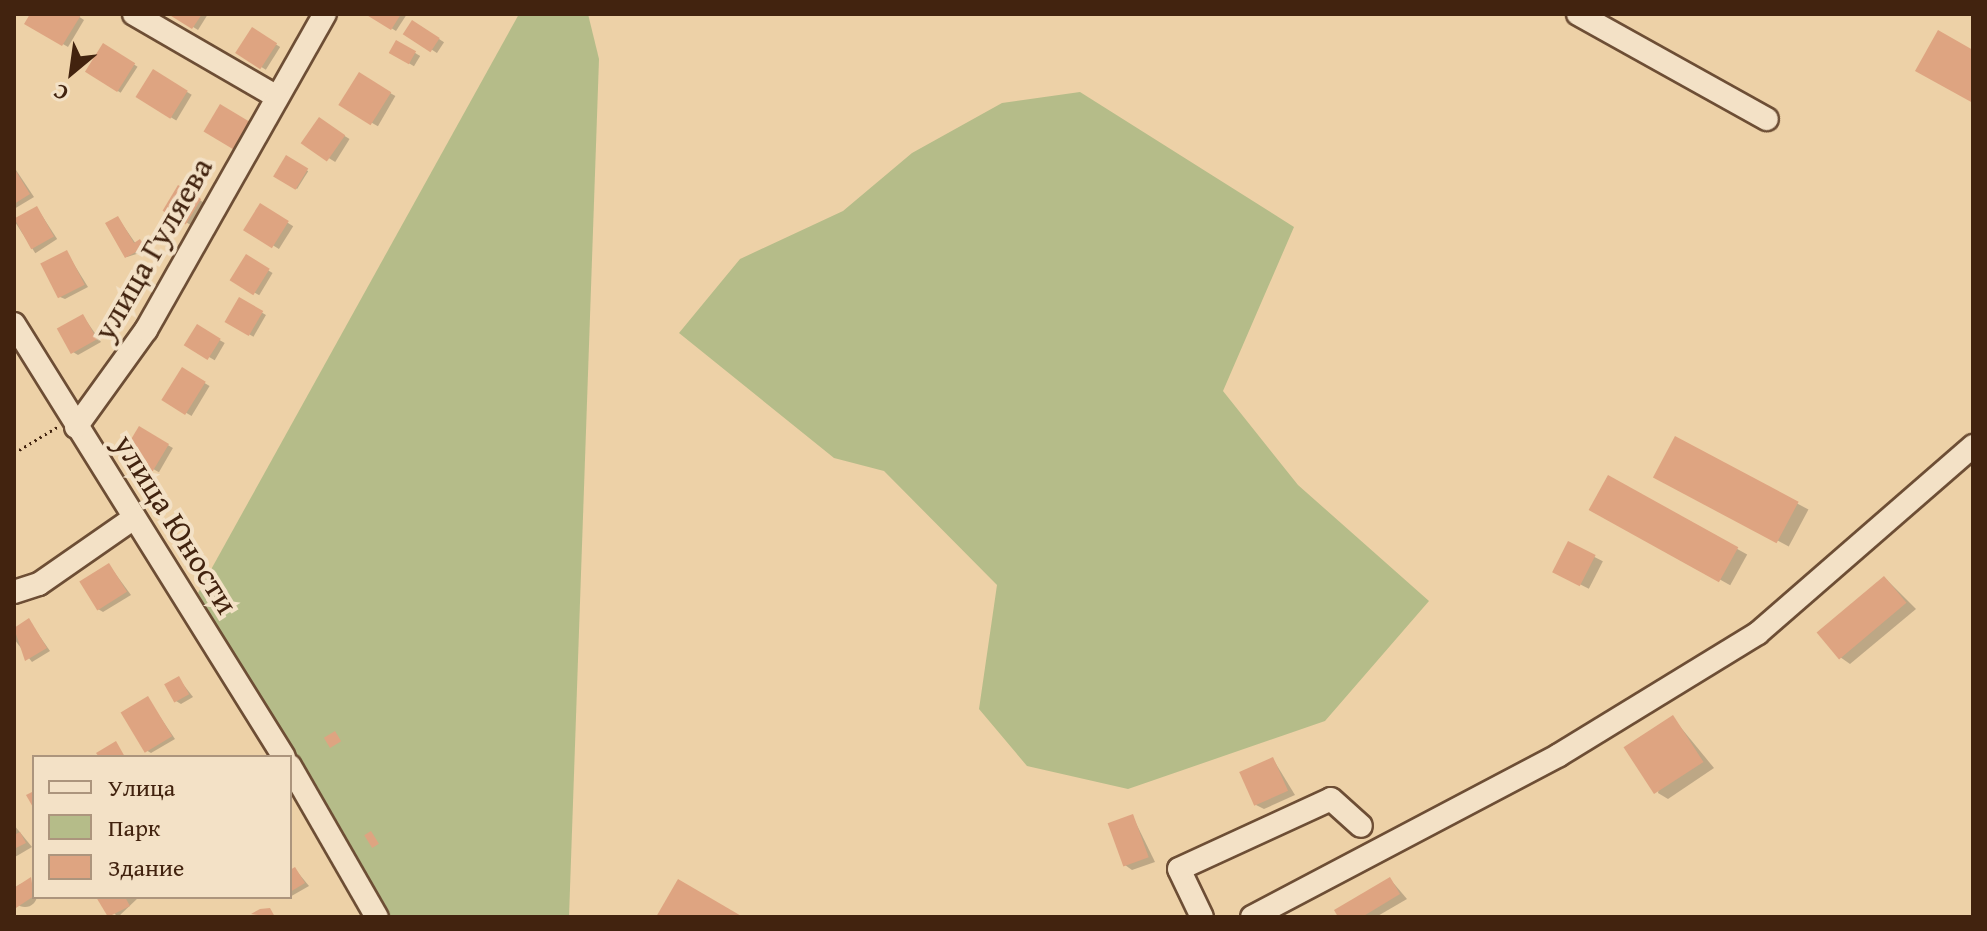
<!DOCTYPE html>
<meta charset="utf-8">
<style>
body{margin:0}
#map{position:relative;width:1987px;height:931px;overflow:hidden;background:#edd1a7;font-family:"Gentium Book Plus",serif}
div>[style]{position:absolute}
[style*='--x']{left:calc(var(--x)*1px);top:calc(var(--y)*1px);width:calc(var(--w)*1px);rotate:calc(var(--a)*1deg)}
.green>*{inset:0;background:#b5bc89}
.shadow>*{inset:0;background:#0003;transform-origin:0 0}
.round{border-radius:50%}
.building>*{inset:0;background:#dea481;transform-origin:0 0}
.path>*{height:3px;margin-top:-1.5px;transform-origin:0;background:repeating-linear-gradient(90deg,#42230f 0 2px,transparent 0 6px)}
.roads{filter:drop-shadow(2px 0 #6d4e35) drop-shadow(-2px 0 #6d4e35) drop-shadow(0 2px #6d4e35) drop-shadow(0 -2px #6d4e35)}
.minor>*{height:22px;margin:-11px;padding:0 11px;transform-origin:11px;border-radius:11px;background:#f3e1c6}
span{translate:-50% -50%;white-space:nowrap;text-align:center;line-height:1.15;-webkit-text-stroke:8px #f3e1c6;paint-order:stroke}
.street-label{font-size:32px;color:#42230f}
.frame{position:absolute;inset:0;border:16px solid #42230f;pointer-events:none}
.legend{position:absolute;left:32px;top:755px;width:260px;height:144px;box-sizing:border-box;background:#f3e1c6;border:2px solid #ac957d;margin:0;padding:10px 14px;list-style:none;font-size:24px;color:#42230f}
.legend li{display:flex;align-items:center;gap:16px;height:40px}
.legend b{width:40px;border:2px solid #ac957d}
.north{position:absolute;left:32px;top:32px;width:80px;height:80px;-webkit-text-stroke:6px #f3e1c6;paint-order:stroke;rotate:209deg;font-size:22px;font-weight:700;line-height:32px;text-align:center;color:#42230f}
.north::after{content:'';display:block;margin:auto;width:28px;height:36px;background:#42230f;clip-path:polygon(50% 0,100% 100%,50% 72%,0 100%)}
</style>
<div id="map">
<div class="green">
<i style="clip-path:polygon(519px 14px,588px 14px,599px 59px,569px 917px,386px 917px,198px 593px)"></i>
<i style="clip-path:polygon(1080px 92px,1294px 227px,1223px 391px,1298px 485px,1429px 601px,1325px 721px,1128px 789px,1027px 766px,979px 709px,997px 585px,884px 471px,834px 458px,679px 333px,740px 259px,843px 211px,912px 153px,1002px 103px)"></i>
</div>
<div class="shadow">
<i style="clip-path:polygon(33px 14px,75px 14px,84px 20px,68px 47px,27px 23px)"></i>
<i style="clip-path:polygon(172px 14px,208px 14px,198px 30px)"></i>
<i style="clip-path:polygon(369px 14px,407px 14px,396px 31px)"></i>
<i style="left:413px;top:22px;width:37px;height:13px;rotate:33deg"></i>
<i style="left:253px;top:30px;width:32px;height:27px;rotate:32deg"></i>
<i style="left:397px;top:42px;width:27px;height:12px;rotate:31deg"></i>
<i style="left:104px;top:45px;width:40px;height:31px;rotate:33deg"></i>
<i style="left:154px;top:72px;width:44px;height:30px;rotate:31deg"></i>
<i style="left:359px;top:75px;width:42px;height:35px;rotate:30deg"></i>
<i style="left:319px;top:120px;width:36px;height:27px;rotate:32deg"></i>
<i style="left:287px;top:158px;width:25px;height:21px;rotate:32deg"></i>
<i style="clip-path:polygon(14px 167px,34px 197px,14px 209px)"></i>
<i style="left:178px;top:187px;width:31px;height:26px;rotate:31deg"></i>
<i style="left:261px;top:206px;width:38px;height:27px;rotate:32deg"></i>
<i style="left:37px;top:208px;width:37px;height:26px;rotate:57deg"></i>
<i style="clip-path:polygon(118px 218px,136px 244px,149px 250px,127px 257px)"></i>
<i style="clip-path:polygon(67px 253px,88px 287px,65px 299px,60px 297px)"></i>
<i style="left:246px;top:257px;width:31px;height:26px;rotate:31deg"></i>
<i style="left:240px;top:300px;width:30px;height:25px;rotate:30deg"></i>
<i style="clip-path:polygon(83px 316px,101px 342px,78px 355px,73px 352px)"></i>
<i style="left:197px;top:327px;width:32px;height:20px;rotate:30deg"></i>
<i style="left:183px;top:370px;width:31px;height:35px;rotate:31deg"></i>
<i style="left:140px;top:429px;width:38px;height:28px;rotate:30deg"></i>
<i style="left:1676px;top:439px;width:150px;height:42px;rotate:28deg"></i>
<i style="left:1609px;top:478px;width:158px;height:35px;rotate:29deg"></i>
<i style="left:1569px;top:544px;width:38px;height:31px;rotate:27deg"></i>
<i style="clip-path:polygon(109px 565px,131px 595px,103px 612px,98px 609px)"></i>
<i style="clip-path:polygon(1885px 578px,1916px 609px,1850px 664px,1840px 657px)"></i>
<i style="clip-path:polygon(29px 621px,50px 651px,32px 662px,14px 639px,14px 630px)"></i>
<i style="clip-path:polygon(179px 679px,193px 697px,181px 704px,176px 701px)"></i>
<i style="clip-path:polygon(148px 699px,175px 739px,151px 753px,146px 750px)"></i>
<i style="clip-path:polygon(1673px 718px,1714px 768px,1668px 799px,1658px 793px)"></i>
<i style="clip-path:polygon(1273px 759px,1295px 795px,1264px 809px,1256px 805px)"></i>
<i style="clip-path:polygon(1133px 817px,1155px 862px,1132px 870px,1125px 865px)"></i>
<i style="clip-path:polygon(14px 825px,32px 847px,15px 857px,14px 856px)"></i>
<i style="clip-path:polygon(295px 869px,309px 886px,288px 898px,290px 872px)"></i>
<i style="clip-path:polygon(1390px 879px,1407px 899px,1376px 917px,1340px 917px)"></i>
<i class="round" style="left:13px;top:883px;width:24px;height:24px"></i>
<i style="clip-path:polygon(98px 897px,139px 897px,118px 917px)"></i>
</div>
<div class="building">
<i style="clip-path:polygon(30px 14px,78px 14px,81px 15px,62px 46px,24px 24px)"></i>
<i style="clip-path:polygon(168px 14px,202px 14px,192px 29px)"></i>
<i style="clip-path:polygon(365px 14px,401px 14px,391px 30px)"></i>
<i style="left:412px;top:20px;width:33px;height:17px;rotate:33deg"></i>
<i style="left:252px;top:27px;width:30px;height:31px;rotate:33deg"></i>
<i style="clip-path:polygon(1938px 30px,1973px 50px,1973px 103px,1915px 71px)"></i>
<i style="left:396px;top:40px;width:23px;height:15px;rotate:29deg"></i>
<i style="left:103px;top:43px;width:38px;height:34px;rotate:32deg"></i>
<i style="left:153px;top:69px;width:41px;height:33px;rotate:32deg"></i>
<i style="left:359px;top:72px;width:38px;height:39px;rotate:32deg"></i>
<i style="left:220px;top:104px;width:37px;height:32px;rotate:31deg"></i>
<i style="left:319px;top:117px;width:32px;height:32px;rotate:35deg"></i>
<i style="left:286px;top:155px;width:26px;height:25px;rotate:31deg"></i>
<i style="clip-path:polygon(14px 168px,30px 194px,14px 204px)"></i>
<i style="left:178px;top:185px;width:27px;height:30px;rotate:31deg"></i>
<i style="left:260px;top:203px;width:34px;height:32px;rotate:32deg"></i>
<i style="left:37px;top:206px;width:35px;height:26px;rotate:61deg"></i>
<i style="clip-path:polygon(118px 216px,134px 243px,140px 239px,145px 247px,125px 258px,105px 223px)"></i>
<i style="left:67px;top:250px;width:39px;height:30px;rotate:63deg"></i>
<i style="left:246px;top:254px;width:28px;height:31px;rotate:32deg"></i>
<i style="left:239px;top:297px;width:28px;height:29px;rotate:30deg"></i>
<i style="left:83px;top:314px;width:29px;height:30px;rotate:61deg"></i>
<i style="left:197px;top:324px;width:28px;height:25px;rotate:32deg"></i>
<i style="left:182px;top:367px;width:28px;height:39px;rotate:32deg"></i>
<i style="left:139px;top:426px;width:35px;height:32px;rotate:31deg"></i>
<i style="left:1675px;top:436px;width:140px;height:47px;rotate:28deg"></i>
<i style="left:1608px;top:475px;width:149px;height:40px;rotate:29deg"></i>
<i style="left:1568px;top:541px;width:31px;height:35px;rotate:27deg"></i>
<i style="left:109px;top:563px;width:34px;height:35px;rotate:58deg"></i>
<i style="left:1884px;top:576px;width:35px;height:88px;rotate:50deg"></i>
<i style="clip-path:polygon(29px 618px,47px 648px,25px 661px,14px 628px)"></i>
<i style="left:179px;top:676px;width:21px;height:17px;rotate:61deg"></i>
<i style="left:148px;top:696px;width:47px;height:32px;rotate:59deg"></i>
<i style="left:1673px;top:715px;width:56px;height:59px;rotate:57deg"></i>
<i style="left:335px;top:731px;width:12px;height:13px;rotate:59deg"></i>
<i style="clip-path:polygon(116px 741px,125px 757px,99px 757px,96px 753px)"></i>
<i style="left:1273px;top:757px;width:37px;height:37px;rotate:66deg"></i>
<i style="clip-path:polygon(34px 791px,34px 809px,26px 795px)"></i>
<i style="left:1133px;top:814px;width:46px;height:27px;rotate:70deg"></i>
<i style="left:371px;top:831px;width:15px;height:8px;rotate:58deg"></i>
<i style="clip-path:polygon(20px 832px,26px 843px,14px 849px,14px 835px)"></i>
<i style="clip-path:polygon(295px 867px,305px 883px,290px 892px,290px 870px)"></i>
<i style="clip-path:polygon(31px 877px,34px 896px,16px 908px,14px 888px)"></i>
<i style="clip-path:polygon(1390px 877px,1400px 894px,1362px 917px,1338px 917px,1334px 910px)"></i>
<i style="clip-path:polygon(678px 879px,743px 917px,656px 917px)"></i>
<i style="clip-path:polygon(96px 897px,125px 897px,130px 906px,108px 917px)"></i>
<i style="clip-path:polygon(270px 908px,275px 917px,251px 914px,260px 909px)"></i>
</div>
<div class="path">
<i style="--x:14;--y:453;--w:52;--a:-31"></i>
</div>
<div class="roads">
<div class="minor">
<i style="--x:134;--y:14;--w:165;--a:30.1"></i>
<i style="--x:1578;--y:14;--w:216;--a:29.1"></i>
<i style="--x:14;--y:324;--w:510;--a:58.05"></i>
<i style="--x:76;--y:427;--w:120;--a:-54.2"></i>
<i style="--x:146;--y:330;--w:363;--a:-60.5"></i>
<i style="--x:14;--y:592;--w:26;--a:-18"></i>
<i style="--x:39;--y:584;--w:116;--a:-34.8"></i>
<i style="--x:290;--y:766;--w:174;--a:60.1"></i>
<i style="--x:1202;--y:917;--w:53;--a:-115.6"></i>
<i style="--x:1179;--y:869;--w:167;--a:-24.7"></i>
<i style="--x:1331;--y:799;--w:40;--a:42"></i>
<i style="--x:1252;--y:917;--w:347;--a:-27.8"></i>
<i style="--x:1559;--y:755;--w:233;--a:-31.5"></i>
<i style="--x:1758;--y:633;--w:285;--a:-41"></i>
</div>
</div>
<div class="street-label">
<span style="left:153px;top:249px;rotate:-60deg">улица Гуляева</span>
<span style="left:176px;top:524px;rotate:58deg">улица Юности</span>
</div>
<div class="frame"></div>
<ul class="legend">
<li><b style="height:10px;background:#f3e1c6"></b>Улица</li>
<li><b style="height:22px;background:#b5bc89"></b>Парк</li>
<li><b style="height:22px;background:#dea481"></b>Здание</li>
</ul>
<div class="north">С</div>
</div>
